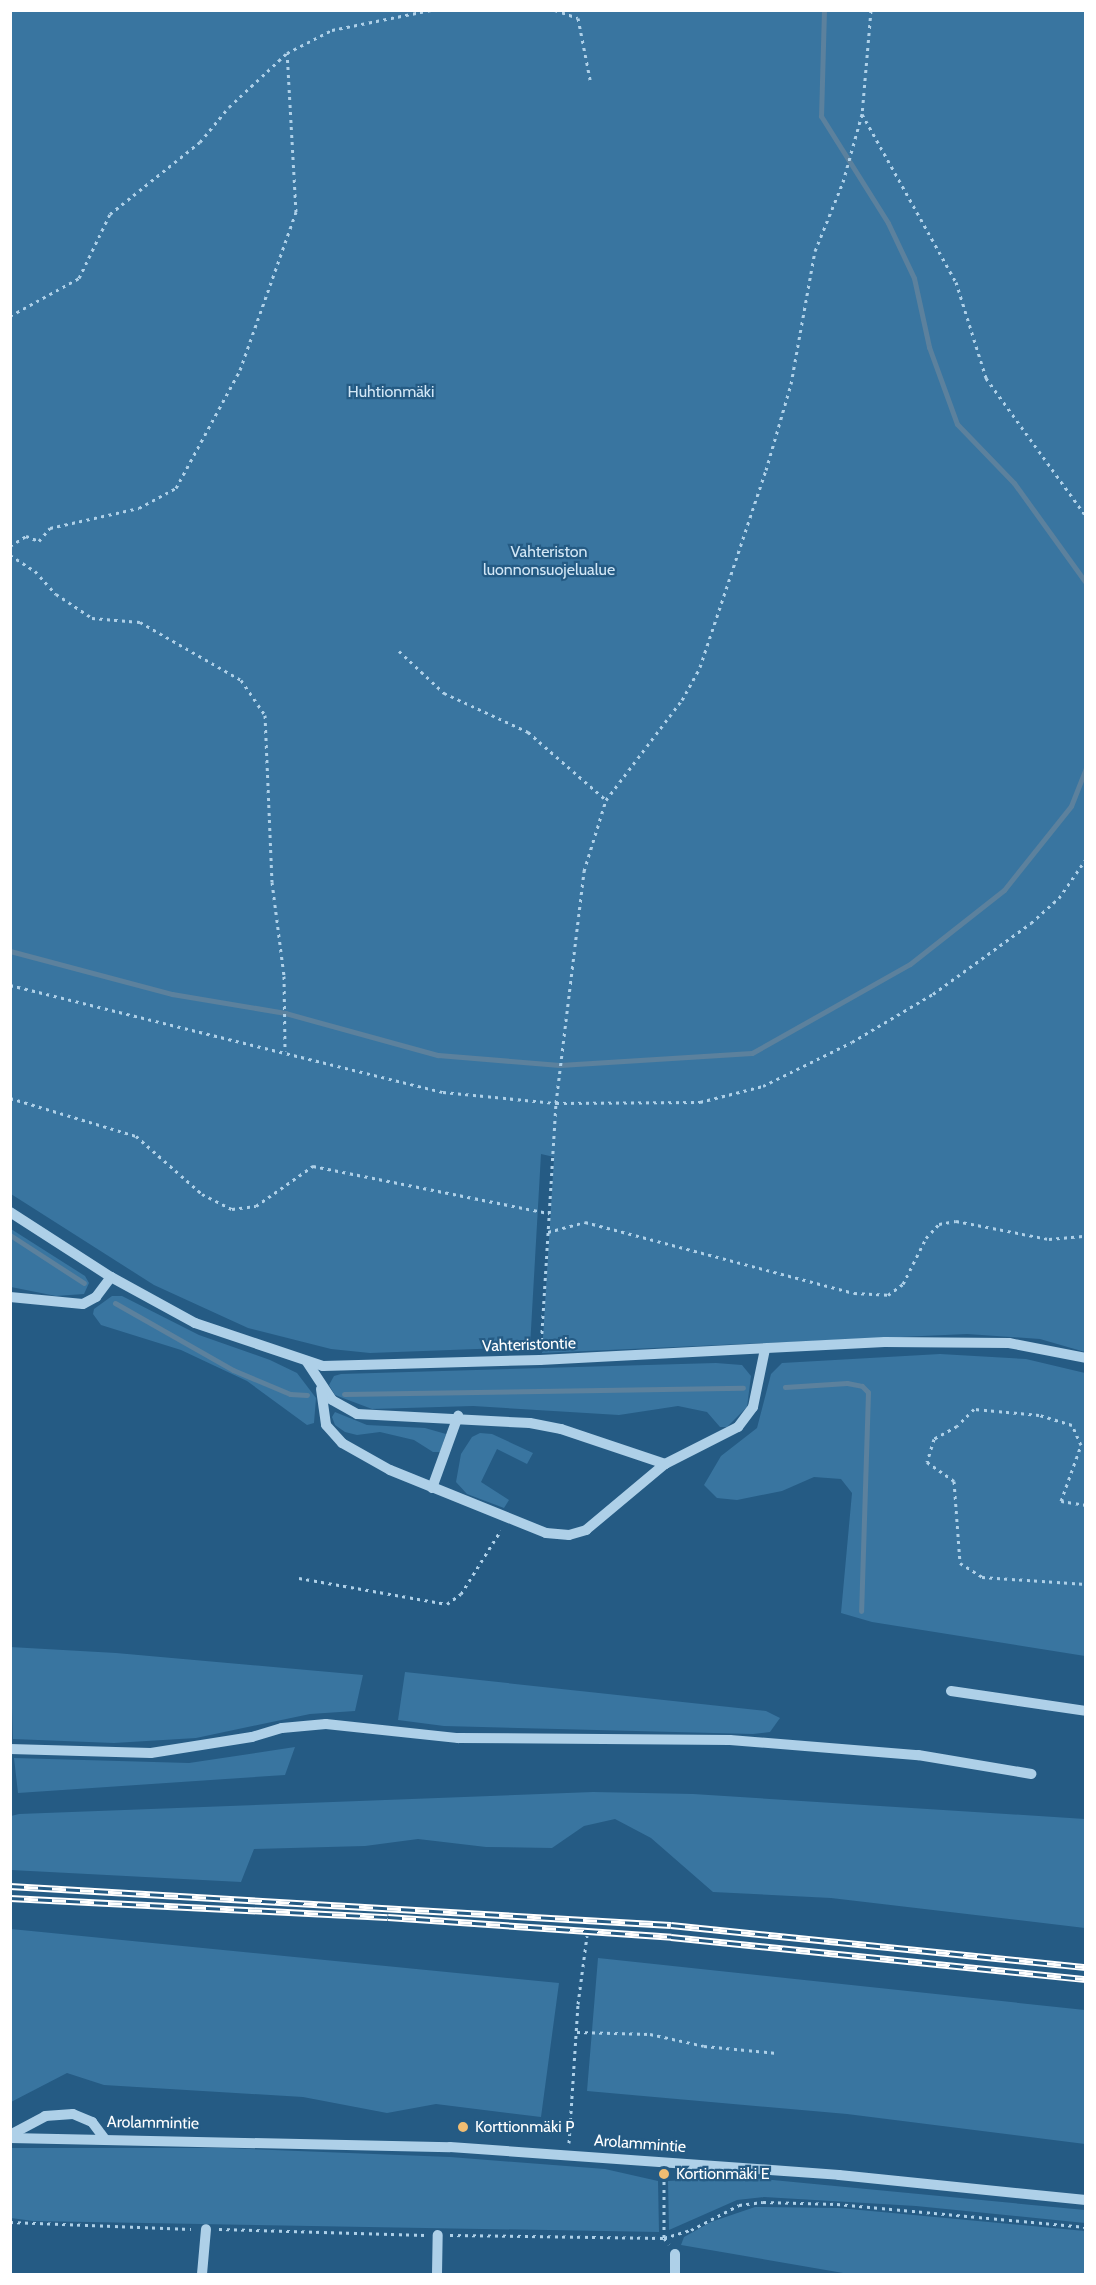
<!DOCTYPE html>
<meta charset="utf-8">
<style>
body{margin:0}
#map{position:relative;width:1096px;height:2285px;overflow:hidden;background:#255b84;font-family:Cabin,sans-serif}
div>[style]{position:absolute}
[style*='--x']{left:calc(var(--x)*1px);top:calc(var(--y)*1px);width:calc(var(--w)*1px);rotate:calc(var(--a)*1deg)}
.green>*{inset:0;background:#3975a0}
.stream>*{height:5px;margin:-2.5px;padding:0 2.5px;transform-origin:2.5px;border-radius:2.5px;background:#5c819d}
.path>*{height:3px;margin-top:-1.5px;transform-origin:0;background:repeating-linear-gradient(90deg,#aed0e8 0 3px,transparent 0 7.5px)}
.minor>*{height:10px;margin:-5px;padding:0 5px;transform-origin:5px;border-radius:5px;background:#aed0e8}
.rail>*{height:7px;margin-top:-3.5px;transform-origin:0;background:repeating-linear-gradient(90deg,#255b84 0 14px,#fff 0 28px);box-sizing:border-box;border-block:2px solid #fff}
.dots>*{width:16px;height:16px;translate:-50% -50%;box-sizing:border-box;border:3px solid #255b84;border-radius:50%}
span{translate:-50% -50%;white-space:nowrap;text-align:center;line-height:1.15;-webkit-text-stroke:4.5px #255b84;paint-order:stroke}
.park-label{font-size:16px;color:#d2e7f6}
.street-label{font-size:16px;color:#fff}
.poi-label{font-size:16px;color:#fff}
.left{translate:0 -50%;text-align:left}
.frame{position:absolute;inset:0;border:12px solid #fff;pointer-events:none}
</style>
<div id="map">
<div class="green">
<i style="clip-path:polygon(10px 11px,1085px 11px,1085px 1352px,1040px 1339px,967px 1334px,542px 1353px,554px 1157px,541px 1154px,530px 1347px,370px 1353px,331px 1349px,248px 1328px,154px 1285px,11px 1194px)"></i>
<i style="clip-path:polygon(11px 1229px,85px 1276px,89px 1283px,84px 1294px,56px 1296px,11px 1287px)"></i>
<i style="clip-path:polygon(112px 1296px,122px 1296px,199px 1335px,270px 1360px,297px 1373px,316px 1398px,314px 1423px,307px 1425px,247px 1381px,181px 1350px,101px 1325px,93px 1314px,94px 1309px)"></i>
<i style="clip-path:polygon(940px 1354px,1026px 1359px,1085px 1373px,1085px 1656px,872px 1622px,841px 1613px,852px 1493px,841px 1479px,814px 1477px,782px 1491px,737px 1500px,717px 1498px,704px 1485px,721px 1456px,757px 1428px,771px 1374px,782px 1363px)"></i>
<i style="clip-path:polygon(716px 1363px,742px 1365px,751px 1376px,747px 1407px,727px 1427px,720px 1427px,707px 1412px,678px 1406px,619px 1415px,473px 1406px,372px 1409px,335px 1395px,329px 1385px,334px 1376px,341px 1374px)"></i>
<i style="clip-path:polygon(335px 1412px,367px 1425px,425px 1428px,446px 1434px,440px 1452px,433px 1452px,414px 1440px,380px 1432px,357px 1435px,345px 1432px,335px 1425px,332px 1417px)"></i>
<i style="clip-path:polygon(480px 1433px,492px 1434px,533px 1453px,527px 1464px,497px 1449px,481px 1482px,509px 1500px,504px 1508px,467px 1494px,456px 1482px,461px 1454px,472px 1437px)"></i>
<i style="clip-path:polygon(10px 1647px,116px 1653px,363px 1675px,355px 1711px,310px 1714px,196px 1738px,114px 1743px,13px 1739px)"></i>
<i style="clip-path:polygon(405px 1672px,766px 1711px,780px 1718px,770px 1732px,753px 1734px,444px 1726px,398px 1720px)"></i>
<i style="clip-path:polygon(295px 1747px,285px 1775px,18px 1793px,14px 1758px,189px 1763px)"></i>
<i style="clip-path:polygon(593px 1792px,693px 1794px,1085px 1819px,1085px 1928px,831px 1898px,713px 1892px,651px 1838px,615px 1819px,584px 1826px,552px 1848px,486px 1847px,418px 1839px,365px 1846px,254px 1849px,241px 1882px,11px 1870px,11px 1816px,19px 1814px)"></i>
<i style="clip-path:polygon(11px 1929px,559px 1983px,541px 2117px,436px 2104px,387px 2113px,303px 2097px,104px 2085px,67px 2073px,11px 2102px)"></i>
<i style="clip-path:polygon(598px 1958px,1085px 2010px,1085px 2144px,847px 2114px,587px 2091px)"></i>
<i style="clip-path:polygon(11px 2148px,225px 2148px,450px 2157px,605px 2169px,658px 2181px,659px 2232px,33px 2221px,11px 2218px)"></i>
<i style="clip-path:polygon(741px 2177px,1085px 2210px,1085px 2223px,916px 2206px,764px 2197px,737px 2200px,669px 2230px,668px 2181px)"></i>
<i style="clip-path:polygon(755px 2207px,839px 2208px,1085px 2231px,1085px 2274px,849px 2274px,681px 2245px,684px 2237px,711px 2222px)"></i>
</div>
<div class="stream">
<i style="--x:824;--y:10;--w:106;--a:91.6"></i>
<i style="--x:821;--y:116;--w:126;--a:57.9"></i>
<i style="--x:888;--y:223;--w:61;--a:64.7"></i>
<i style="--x:914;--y:278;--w:71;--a:77.7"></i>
<i style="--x:929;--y:347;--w:82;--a:70"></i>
<i style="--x:957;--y:424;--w:82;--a:46"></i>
<i style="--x:1014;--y:483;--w:123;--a:54.2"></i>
<i style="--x:10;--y:951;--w:168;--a:14.9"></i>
<i style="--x:172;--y:994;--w:115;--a:9.5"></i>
<i style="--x:285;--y:1013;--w:159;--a:15.4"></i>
<i style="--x:438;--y:1055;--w:122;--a:4.7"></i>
<i style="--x:560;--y:1065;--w:192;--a:-3.6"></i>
<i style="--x:752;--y:1053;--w:181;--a:-29.4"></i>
<i style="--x:910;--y:964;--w:120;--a:-38.2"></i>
<i style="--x:1004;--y:890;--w:107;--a:-51.4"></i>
<i style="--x:1071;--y:806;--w:41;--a:-68.5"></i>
<i style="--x:10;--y:1235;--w:88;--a:33"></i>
<i style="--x:115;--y:1303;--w:136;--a:29.6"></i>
<i style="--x:233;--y:1370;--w:62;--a:22.8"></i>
<i style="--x:290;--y:1394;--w:17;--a:3"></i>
<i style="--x:785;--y:1387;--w:62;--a:-3.7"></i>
<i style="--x:847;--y:1383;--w:15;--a:11"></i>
<i style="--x:862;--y:1386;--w:8;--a:45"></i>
<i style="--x:868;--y:1392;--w:219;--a:91.8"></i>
<i style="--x:344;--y:1394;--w:399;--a:-0.9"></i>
</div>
<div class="path">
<i style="--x:555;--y:10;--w:24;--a:19"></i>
<i style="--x:578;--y:18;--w:67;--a:78.9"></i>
<i style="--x:871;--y:10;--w:104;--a:94.9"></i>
<i style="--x:862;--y:114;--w:193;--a:60.8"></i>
<i style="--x:956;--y:282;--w:101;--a:72.6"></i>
<i style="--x:986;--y:378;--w:170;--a:54.1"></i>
<i style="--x:10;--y:316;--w:79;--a:-28.8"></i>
<i style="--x:79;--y:278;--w:71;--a:-64.2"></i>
<i style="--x:110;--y:214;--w:115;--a:-38.7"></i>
<i style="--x:200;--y:142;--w:45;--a:-50.4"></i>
<i style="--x:229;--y:107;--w:79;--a:-43"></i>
<i style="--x:287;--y:53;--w:51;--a:-27.1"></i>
<i style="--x:332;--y:30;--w:101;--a:-11.4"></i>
<i style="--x:10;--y:546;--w:19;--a:-32"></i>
<i style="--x:26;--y:536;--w:14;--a:21"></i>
<i style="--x:39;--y:541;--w:17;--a:-50"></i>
<i style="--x:50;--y:528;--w:91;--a:-12.7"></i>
<i style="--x:139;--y:508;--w:42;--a:-28.4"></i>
<i style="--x:176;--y:488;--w:134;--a:-61.5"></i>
<i style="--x:240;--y:370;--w:168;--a:-70.5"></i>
<i style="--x:296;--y:212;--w:159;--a:-93.2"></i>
<i style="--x:10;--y:555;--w:30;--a:33"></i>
<i style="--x:35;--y:571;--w:31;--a:48"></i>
<i style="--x:56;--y:594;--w:43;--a:33.7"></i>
<i style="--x:92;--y:618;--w:48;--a:4.8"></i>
<i style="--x:140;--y:622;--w:116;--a:29.9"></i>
<i style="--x:241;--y:680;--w:42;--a:55.6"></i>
<i style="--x:265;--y:715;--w:167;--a:87.6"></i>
<i style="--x:272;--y:882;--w:95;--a:82.7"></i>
<i style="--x:284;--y:976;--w:75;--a:89.2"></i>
<i style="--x:399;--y:651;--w:62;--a:43"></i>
<i style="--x:444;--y:693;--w:93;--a:24.9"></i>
<i style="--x:528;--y:732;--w:103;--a:41.1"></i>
<i style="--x:10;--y:985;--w:446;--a:13.9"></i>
<i style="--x:443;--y:1092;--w:114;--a:5.6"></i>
<i style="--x:556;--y:1103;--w:144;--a:-0.4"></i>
<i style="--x:700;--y:1102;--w:65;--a:-14.3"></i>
<i style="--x:763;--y:1086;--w:99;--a:-26.3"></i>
<i style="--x:852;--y:1042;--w:94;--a:-30.7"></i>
<i style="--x:933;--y:994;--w:121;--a:-35.9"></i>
<i style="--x:1031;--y:923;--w:38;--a:-42"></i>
<i style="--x:1059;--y:898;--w:47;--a:-55.3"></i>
<i style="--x:10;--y:1098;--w:132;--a:16.8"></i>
<i style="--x:136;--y:1136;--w:88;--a:41.3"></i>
<i style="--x:202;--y:1194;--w:34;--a:27"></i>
<i style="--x:232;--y:1209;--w:24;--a:-7"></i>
<i style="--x:256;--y:1206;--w:70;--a:-35.1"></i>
<i style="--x:313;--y:1166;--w:241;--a:11.3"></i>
<i style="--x:548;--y:1232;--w:38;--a:-15"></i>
<i style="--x:585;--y:1222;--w:278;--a:14.8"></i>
<i style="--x:854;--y:1293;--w:34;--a:3"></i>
<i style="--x:888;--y:1295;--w:19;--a:-36"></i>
<i style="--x:903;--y:1284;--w:51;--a:-63.4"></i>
<i style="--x:926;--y:1238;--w:19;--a:-47"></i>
<i style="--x:939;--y:1224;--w:17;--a:-10"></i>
<i style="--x:956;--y:1221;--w:95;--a:11"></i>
<i style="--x:1049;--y:1239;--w:37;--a:-5"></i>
<i style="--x:541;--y:1348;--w:245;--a:-86.5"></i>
<i style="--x:556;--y:1103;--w:234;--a:-83.1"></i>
<i style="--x:584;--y:871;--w:74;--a:-72.8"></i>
<i style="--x:606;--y:800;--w:126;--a:-52.8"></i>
<i style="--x:682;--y:700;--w:38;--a:-61"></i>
<i style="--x:700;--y:667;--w:208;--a:-71.5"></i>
<i style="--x:766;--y:470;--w:90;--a:-73.8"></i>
<i style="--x:791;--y:384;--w:135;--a:-79.8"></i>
<i style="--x:815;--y:251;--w:74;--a:-67.9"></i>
<i style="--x:843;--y:182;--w:71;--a:-74.4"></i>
<i style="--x:1086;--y:1505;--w:25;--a:-171"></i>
<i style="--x:1061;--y:1501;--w:59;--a:-70.3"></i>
<i style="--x:1081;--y:1445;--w:22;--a:-114"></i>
<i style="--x:1072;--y:1425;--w:34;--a:-163"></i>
<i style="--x:1039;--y:1415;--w:65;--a:-174.7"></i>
<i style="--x:974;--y:1409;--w:24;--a:135"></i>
<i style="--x:957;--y:1426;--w:26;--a:151"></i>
<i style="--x:934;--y:1439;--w:24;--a:107"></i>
<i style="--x:927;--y:1462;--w:33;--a:35"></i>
<i style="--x:954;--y:1481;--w:82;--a:85.8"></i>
<i style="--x:960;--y:1563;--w:26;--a:32"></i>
<i style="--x:982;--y:1577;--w:104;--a:3.9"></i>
<i style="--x:299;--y:1578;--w:150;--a:10"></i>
<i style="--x:447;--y:1604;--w:17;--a:-36"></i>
<i style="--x:461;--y:1594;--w:75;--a:-58"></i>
<i style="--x:577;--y:2032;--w:73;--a:1.6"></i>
<i style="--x:650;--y:2034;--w:55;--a:12.5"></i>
<i style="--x:704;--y:2046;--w:73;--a:5.5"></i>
<i style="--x:569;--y:2143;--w:139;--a:-86.3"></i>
<i style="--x:578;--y:2004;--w:69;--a:-82.5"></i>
<i style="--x:664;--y:2174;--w:64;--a:90"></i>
<i style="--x:664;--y:2238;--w:8;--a:50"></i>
<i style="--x:10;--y:2222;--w:181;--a:2.2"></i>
<i style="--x:219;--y:2229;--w:206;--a:1.7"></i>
<i style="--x:450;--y:2235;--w:214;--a:0.8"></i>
<i style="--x:664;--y:2238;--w:28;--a:-17"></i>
<i style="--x:691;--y:2230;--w:54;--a:-27.5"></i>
<i style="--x:739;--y:2205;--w:24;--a:-7"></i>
<i style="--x:763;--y:2202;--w:74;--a:1.5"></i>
<i style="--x:837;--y:2204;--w:250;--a:5.3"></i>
</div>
<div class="minor">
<i style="--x:10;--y:1212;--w:120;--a:32.8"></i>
<i style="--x:111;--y:1277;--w:96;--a:28.7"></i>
<i style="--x:195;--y:1323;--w:135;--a:18.6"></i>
<i style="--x:323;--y:1366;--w:217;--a:-1.6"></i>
<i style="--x:540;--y:1360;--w:345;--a:-3"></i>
<i style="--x:885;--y:1342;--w:124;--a:0.5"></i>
<i style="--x:1009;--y:1343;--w:78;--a:11"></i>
<i style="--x:10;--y:1297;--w:73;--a:5.5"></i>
<i style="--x:83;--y:1304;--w:15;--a:-28"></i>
<i style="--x:96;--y:1297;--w:25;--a:-53"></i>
<i style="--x:307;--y:1362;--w:45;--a:56.7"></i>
<i style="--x:332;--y:1400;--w:29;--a:29"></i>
<i style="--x:357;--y:1414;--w:173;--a:3"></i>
<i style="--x:530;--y:1423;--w:32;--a:11"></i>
<i style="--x:561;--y:1429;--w:110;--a:18.6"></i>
<i style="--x:665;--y:1464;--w:82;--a:-26.9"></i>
<i style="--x:738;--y:1427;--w:25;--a:-53"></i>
<i style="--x:753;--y:1407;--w:59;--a:-78.3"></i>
<i style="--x:321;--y:1389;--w:36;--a:82"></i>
<i style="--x:326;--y:1425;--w:24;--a:48"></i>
<i style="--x:342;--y:1443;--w:55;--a:29.4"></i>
<i style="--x:390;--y:1470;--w:168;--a:22"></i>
<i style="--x:546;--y:1533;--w:23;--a:5"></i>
<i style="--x:569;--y:1535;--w:18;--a:-16"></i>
<i style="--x:586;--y:1530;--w:103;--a:-39.9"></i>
<i style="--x:432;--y:1488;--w:77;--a:-70.1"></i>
<i style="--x:951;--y:1691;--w:136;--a:8.4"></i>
<i style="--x:10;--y:1749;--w:141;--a:1.6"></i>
<i style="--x:151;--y:1753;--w:102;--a:-9"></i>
<i style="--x:252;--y:1737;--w:31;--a:-17"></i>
<i style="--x:282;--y:1728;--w:44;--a:-5.2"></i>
<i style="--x:326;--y:1724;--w:133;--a:6.1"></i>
<i style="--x:458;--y:1738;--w:272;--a:0.4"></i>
<i style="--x:730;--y:1740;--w:189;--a:4.6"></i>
<i style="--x:918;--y:1755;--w:115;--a:9.5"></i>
<i style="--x:10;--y:2135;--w:40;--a:-28"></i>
<i style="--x:45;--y:2116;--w:28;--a:-4"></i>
<i style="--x:73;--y:2114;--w:21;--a:23"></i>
<i style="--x:92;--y:2122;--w:20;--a:53"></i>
<i style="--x:10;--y:2138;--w:440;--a:1.2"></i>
<i style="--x:450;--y:2147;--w:390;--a:4.1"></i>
<i style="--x:839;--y:2175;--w:248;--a:5.8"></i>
<i style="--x:202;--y:2274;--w:45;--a:-84.9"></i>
<i style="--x:437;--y:2274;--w:39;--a:-89"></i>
<i style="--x:675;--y:2274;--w:20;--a:-90"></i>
</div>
<div class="rail">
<i style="--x:10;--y:1886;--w:662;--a:3.38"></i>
<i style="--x:671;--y:1925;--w:417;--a:5.8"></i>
<i style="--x:10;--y:1898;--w:378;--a:2.9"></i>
<i style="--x:388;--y:1917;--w:284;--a:4"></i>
<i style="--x:671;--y:1937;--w:417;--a:5.8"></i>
</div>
<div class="dots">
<i style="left:463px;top:2127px;background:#f1bd72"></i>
<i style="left:664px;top:2174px;background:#f1bd72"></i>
</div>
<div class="park-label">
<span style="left:391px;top:392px">Huhtionmäki</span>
<span style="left:549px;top:561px">Vahteriston<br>luonnonsuojelualue</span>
</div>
<div class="street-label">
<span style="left:529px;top:1345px;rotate:-2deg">Vahteristontie</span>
<span style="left:153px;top:2123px;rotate:1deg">Arolammintie</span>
<span style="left:640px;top:2144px;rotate:4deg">Arolammintie</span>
</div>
<div class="poi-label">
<span class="left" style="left:475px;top:2127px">Korttionmäki P</span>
<span class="left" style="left:676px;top:2174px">Kortionmäki E</span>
</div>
<div class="frame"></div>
</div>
